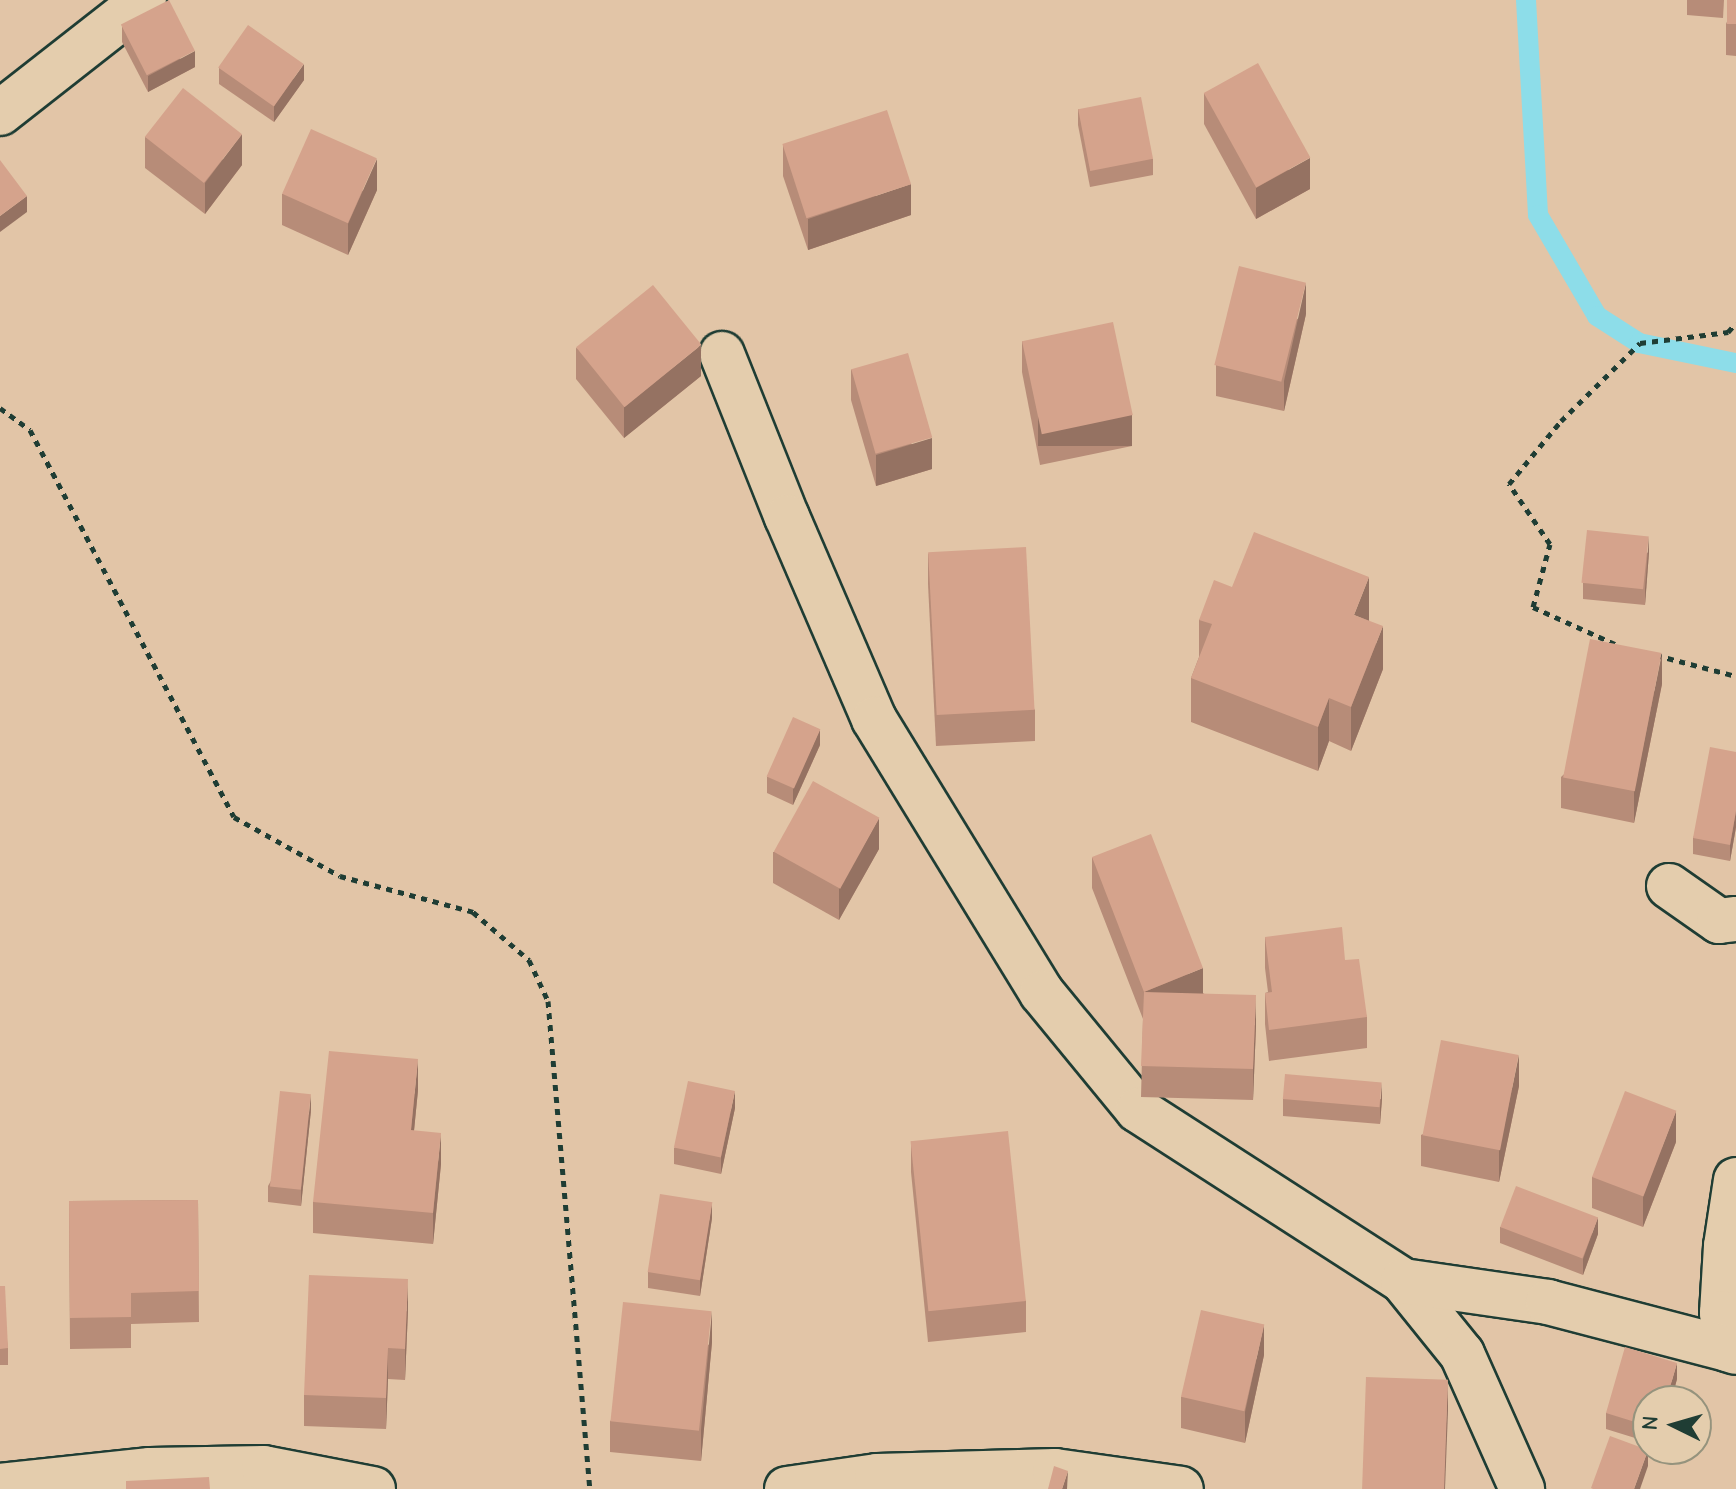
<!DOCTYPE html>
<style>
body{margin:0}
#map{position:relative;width:1736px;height:1489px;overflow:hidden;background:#e2c5a7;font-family:"Comic Neue",sans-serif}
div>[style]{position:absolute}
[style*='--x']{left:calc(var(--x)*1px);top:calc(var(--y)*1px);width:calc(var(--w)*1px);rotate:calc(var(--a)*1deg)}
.stream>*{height:20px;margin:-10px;padding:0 10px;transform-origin:10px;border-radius:10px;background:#8ddde9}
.path>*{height:5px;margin-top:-2.5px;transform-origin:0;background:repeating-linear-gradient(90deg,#1f3d34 0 6px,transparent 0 12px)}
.roads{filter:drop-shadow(2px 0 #1f3d34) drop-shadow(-2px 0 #1f3d34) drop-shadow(0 2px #1f3d34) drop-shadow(0 -2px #1f3d34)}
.minor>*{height:44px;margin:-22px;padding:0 22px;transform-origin:22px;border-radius:22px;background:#e4cdad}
.wall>*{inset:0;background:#b78c78}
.shaded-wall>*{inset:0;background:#957262;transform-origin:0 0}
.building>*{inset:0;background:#d5a38c;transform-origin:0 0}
span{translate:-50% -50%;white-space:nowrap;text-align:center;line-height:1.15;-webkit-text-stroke:7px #e4cdad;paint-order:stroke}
.north{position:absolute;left:1632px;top:1385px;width:80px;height:80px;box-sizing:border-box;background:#e4cdad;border:2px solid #95937d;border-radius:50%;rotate:275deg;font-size:22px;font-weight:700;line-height:32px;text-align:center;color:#1f3d34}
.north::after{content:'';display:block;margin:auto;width:28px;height:36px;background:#1f3d34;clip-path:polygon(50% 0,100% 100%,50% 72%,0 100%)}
</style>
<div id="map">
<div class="stream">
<i style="--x:1526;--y:0;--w:215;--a:86.8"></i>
<i style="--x:1538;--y:215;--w:117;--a:59.7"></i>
<i style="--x:1597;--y:316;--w:50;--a:32.7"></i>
<i style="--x:1639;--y:343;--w:99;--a:11.7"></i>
</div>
<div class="path">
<i style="--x:0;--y:408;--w:37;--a:36"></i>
<i style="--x:30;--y:430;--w:437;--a:62.2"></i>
<i style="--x:234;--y:817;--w:121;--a:29.1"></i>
<i style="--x:340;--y:876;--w:138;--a:15.1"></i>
<i style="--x:473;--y:912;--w:74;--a:40.6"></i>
<i style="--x:529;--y:960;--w:45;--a:65.1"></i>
<i style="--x:548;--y:1001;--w:490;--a:85.1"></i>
<i style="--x:1615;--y:644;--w:90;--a:-155.7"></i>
<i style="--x:1533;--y:607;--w:65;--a:-74.9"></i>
<i style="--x:1550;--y:544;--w:73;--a:-124.3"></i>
<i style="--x:1509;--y:484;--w:82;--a:-50.5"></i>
<i style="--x:1561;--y:421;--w:111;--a:-44.6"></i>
<i style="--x:1640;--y:343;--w:89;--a:-7.1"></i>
<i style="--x:1728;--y:332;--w:12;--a:-48"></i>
<i style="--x:1656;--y:655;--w:83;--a:14.7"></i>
</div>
<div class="roads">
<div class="minor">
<i style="--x:0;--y:113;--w:183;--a:-38.1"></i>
<i style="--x:722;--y:354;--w:175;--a:68.3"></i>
<i style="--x:787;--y:517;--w:220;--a:66.7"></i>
<i style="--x:874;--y:719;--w:321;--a:58.5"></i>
<i style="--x:1042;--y:993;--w:151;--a:50.6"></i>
<i style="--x:1138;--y:1110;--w:315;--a:32.8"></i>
<i style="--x:1403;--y:1281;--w:94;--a:51.1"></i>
<i style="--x:1462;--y:1354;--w:148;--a:66"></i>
<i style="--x:1669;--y:886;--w:61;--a:35"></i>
<i style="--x:1719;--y:921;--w:17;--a:-7"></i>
<i style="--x:1736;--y:1180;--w:67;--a:98.6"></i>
<i style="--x:1726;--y:1246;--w:67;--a:93.4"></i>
<i style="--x:1722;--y:1313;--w:36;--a:82"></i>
<i style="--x:1727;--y:1349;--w:9;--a:18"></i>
<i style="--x:1403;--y:1281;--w:147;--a:8.2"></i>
<i style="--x:1548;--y:1302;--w:185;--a:14.7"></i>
<i style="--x:0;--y:1486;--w:151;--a:-6.1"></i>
<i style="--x:150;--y:1470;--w:114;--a:-1"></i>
<i style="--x:264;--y:1468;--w:111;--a:10.9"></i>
<i style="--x:787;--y:1489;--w:91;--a:-8.2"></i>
<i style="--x:877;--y:1476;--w:178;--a:-1.6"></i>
<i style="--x:1055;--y:1471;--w:127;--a:8.1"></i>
</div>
</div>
<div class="wall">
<i style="clip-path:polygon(1687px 0,1724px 0,1723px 18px,1687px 15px)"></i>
<i style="clip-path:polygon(1736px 0,1736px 56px,1726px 55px,1726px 24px)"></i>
<i style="clip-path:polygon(122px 26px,195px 67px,148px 92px,122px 42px)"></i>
<i style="clip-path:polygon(219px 68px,304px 80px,274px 122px,219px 84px)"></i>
<i style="clip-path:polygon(1204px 93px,1310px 189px,1256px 219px,1204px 124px)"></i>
<i style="clip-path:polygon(1078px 109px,1153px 159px,1153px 175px,1090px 187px,1078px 125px)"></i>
<i style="clip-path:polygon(145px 137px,242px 165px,205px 214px,145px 168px)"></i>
<i style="clip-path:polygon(783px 145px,911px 215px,808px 250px,783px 176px)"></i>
<i style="clip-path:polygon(377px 190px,348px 255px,282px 225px,282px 194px)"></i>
<i style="clip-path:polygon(1306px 314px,1284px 411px,1216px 396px,1216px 365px)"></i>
<i style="clip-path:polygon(1022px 341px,1132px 446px,1040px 465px,1022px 372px)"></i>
<i style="clip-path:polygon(576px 348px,701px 376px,624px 438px,576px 379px)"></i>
<i style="clip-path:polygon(851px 369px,932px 469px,876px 486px,851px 400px)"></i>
<i style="clip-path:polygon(1649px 552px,1645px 605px,1583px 599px,1583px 583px)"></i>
<i style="clip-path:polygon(928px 553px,1035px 710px,1035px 741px,936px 746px,928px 584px)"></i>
<i style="clip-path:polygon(1232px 587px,1369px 620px,1383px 669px,1351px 751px,1329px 741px,1318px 771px,1191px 722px,1191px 678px,1199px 657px,1199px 620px)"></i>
<i style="clip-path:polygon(1662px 684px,1634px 823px,1561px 808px,1561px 777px)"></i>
<i style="clip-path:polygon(820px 745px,793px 805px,767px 793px,767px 777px)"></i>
<i style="clip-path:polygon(1736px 752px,1736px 827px,1730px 861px,1693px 854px,1693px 838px)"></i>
<i style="clip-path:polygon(879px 849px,839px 920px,773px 883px,773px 852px)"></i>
<i style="clip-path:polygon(1092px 857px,1203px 993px,1256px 1026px,1253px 1100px,1141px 1097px,1143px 1019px,1092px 888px)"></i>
<i style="clip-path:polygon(1265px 937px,1345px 960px,1367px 1017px,1367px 1048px,1269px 1061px,1265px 1024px,1265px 993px,1268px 992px,1265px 968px)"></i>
<i style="clip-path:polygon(1519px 1086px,1499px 1182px,1421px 1166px,1421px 1135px)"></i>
<i style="clip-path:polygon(418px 1090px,414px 1131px,441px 1164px,433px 1244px,313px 1233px,313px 1202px)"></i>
<i style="clip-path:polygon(1283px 1099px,1382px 1099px,1380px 1124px,1283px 1116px)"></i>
<i style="clip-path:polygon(735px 1108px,721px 1174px,674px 1164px,674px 1148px)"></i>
<i style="clip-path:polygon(311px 1110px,301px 1206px,268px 1202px,268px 1186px)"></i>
<i style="clip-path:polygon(911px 1141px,1026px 1301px,1026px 1332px,928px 1342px,911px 1172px)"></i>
<i style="clip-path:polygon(1676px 1142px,1643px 1227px,1592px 1208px,1592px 1177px)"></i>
<i style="clip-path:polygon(198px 1200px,199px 1322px,131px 1324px,131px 1348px,70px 1349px,69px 1201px)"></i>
<i style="clip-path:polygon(712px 1218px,700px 1296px,648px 1288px,648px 1272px)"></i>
<i style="clip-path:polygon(1500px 1227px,1598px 1234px,1583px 1275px,1500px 1243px)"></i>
<i style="clip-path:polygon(0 1286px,8px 1348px,8px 1365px,0 1365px)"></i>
<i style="clip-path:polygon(408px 1310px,405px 1380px,388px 1379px,386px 1429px,304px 1426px,304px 1395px)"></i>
<i style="clip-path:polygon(712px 1342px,701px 1461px,610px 1452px,610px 1421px)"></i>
<i style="clip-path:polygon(1264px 1355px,1245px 1443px,1181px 1428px,1181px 1397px)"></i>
<i style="clip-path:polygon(1677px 1379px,1671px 1401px,1648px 1401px,1648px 1442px,1606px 1429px,1606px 1413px)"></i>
</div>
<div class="shaded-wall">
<i style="clip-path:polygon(195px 51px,195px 67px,148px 92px,148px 76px)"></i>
<i style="clip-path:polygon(304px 64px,304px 80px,274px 122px,274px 106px)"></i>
<i style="clip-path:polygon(242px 134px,242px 165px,205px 214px,205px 183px)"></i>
<i style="clip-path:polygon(1310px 158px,1310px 189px,1256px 219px,1256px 188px)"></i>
<i style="clip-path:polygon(377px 159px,377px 190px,348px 255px,348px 224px)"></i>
<i style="clip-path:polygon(911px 184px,911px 215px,808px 250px,808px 219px)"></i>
<i style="clip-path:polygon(27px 196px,27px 212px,0 232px,0 216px)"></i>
<i style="clip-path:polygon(1306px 283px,1306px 314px,1284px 411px,1284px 381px)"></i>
<i style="clip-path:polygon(701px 345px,701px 376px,624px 438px,624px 407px)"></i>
<i style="left:1132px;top:415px;width:31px;height:94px;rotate:90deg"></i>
<i style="clip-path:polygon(932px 438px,932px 469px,876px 486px,876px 455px)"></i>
<i style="clip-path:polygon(1649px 536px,1649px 552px,1645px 605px,1645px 589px)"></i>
<i style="clip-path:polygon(1369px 577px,1369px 621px,1354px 615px)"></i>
<i style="clip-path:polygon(1383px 626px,1383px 669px,1351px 751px,1351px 707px)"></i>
<i style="clip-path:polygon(1662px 653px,1662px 684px,1634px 823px,1634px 792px)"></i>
<i style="clip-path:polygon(1329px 698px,1329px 741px,1318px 771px,1318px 727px)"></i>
<i style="clip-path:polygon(820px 729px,820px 745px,793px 805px,793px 789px)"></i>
<i style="clip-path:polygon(1736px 811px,1736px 827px,1730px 861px,1730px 845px)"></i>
<i style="clip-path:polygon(879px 818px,879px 849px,839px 920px,839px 889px)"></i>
<i style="clip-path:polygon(1203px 968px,1203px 999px,1144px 992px)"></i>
<i style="clip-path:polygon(1256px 995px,1256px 1026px,1253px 1100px,1253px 1069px)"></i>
<i style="clip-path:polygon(1519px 1055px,1519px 1086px,1499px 1182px,1499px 1151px)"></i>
<i style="clip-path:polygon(418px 1059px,418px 1090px,411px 1161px,411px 1130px)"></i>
<i style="clip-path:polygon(1382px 1083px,1382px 1099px,1380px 1124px,1380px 1108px)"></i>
<i style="clip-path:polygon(735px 1091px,735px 1108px,721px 1174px,721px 1157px)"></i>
<i style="clip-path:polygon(311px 1094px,311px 1110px,301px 1206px,301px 1190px)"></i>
<i style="clip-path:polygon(1676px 1111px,1676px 1142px,1643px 1227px,1643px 1196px)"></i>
<i style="clip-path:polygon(441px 1133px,441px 1164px,433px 1244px,433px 1213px)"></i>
<i style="clip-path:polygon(712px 1202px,712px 1218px,700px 1296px,700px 1280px)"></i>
<i style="clip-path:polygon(1598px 1217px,1598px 1234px,1583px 1275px,1583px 1259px)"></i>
<i style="clip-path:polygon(408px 1279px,408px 1310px,405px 1380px,405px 1349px)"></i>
<i style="clip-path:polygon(712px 1311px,712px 1342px,701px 1461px,701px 1430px)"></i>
<i style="clip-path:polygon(1264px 1324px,1264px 1355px,1245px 1443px,1245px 1412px)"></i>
<i style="clip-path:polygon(388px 1348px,388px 1379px,386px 1429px,386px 1398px)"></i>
<i style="clip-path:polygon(1677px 1363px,1677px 1379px,1671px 1401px,1666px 1401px)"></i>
<i style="clip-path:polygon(1448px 1380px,1448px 1411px,1445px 1489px,1443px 1489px)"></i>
<i style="clip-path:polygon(1648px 1450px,1648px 1466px,1640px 1489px,1634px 1489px)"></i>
<i style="clip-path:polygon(1068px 1471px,1067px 1489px,1062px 1489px)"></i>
</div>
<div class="building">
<i style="left:169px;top:0;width:57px;height:54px;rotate:63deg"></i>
<i style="left:1727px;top:0;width:9px;height:24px"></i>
<i style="left:248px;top:25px;width:68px;height:52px;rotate:35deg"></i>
<i style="left:1258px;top:63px;width:108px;height:62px;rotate:61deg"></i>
<i style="left:183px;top:88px;width:75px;height:62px;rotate:38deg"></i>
<i style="left:1141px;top:97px;width:63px;height:64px;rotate:79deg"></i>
<i style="left:887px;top:110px;width:78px;height:110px;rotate:72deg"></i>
<i style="left:311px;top:129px;width:72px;height:71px;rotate:24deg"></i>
<i style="clip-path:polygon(0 160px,27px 196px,0 216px)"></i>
<i style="left:1239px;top:266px;width:69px;height:102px;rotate:14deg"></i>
<i style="left:653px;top:285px;width:77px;height:99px;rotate:51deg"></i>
<i style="left:1113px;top:322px;width:95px;height:93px;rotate:78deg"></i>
<i style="left:908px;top:353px;width:88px;height:59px;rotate:74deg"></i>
<i style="left:1587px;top:530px;width:62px;height:53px;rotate:6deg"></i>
<i style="clip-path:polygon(1254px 532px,1369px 577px,1354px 615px,1383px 626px,1351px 707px,1329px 698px,1318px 727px,1191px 678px,1212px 624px,1199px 620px,1214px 580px,1232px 587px)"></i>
<i style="left:1026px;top:547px;width:163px;height:98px;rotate:87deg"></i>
<i style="left:1590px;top:639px;width:73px;height:141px;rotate:11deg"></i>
<i style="left:793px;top:717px;width:30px;height:65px;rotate:24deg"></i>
<i style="clip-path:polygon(1710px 747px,1736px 752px,1736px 811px,1730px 845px,1693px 838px)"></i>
<i style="left:813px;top:781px;width:76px;height:81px;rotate:29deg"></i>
<i style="clip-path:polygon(1151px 834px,1203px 968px,1144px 992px,1256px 995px,1253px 1069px,1141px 1066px,1144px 992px,1092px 857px)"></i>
<i style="clip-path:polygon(1342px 927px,1345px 960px,1359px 959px,1367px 1017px,1269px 1030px,1265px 993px,1272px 992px,1265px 937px)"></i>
<i style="left:1441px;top:1040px;width:79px;height:97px;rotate:11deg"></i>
<i style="clip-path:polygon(329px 1051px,418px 1059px,411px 1130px,441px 1133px,433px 1213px,313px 1202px)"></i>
<i style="left:1285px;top:1074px;width:97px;height:25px;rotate:5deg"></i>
<i style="left:688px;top:1081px;width:48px;height:68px;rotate:12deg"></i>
<i style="left:280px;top:1091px;width:31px;height:96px;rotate:6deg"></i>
<i style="left:1625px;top:1091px;width:55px;height:92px;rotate:21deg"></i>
<i style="left:1008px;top:1131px;width:171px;height:98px;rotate:84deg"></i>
<i style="left:1516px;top:1186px;width:88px;height:44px;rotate:21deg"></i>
<i style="left:660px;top:1194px;width:53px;height:79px;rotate:9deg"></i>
<i style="clip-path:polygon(198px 1200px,199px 1291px,131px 1293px,131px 1317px,70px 1318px,69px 1201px)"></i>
<i style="clip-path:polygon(309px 1275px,408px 1279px,405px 1349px,388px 1348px,386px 1398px,304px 1395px)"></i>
<i style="clip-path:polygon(0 1286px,5px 1286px,8px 1348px,0 1349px)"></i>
<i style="left:623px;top:1302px;width:89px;height:120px;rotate:6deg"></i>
<i style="left:1201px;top:1310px;width:65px;height:89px;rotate:13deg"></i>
<i style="clip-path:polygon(1625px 1347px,1677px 1363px,1666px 1401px,1648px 1401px,1648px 1426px,1606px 1413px)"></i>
<i style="left:1366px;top:1377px;width:82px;height:112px;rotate:2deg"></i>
<i style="clip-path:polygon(1610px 1436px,1648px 1450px,1634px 1489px,1593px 1489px,1591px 1488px)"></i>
<i style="clip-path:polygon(1054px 1466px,1068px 1471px,1062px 1489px,1048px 1489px)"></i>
<i style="clip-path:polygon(209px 1477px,210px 1489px,126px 1489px,126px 1481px)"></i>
</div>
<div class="north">N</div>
</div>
